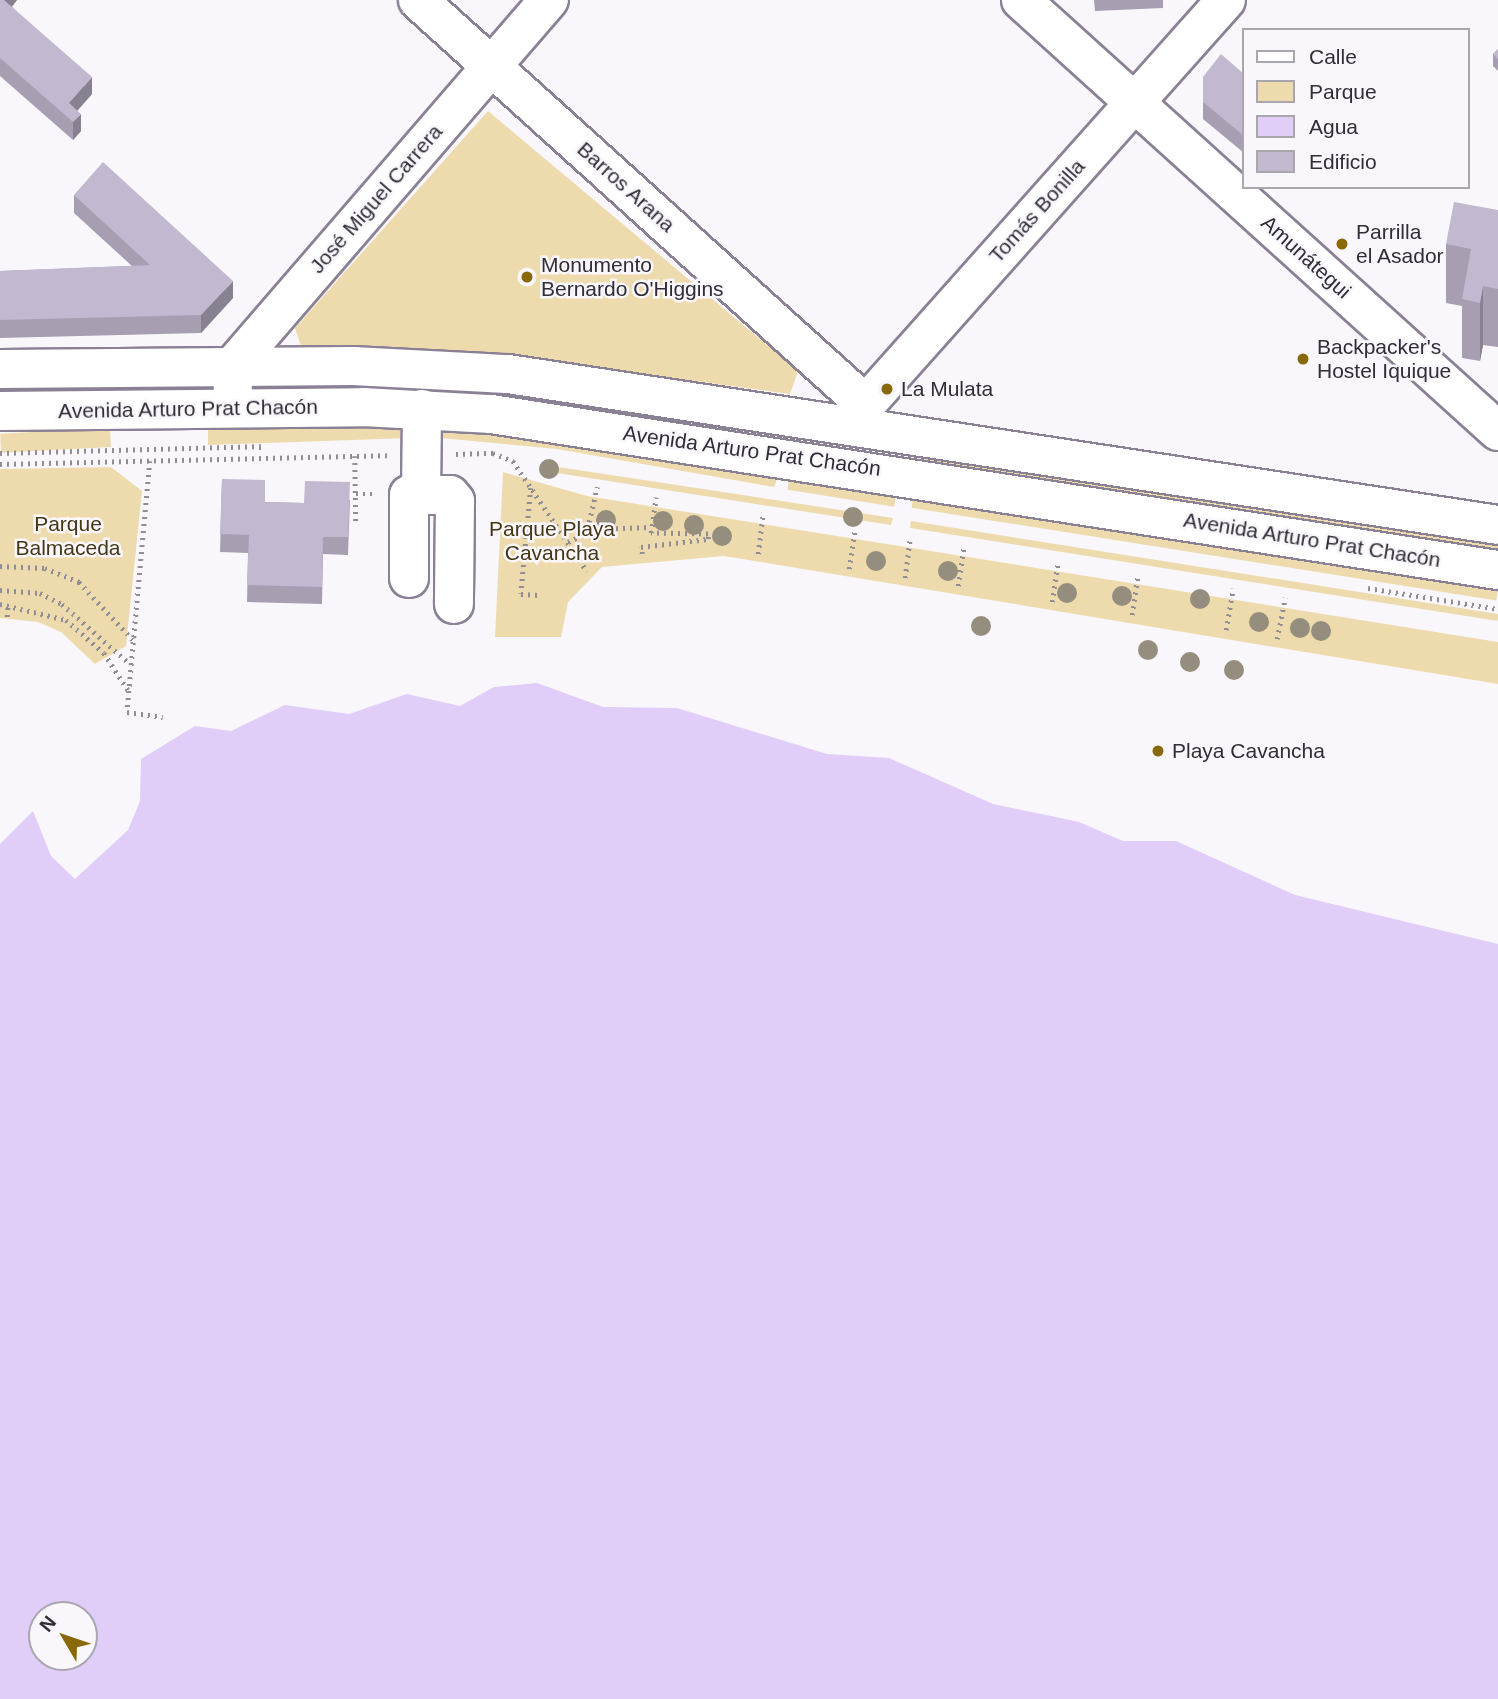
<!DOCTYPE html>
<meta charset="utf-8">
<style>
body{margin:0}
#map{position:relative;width:1498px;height:1699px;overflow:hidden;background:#f9f7fc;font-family:Helvetica,sans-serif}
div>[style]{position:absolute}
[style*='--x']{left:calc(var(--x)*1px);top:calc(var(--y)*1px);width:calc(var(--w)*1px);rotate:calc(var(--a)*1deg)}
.green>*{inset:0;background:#eedbad;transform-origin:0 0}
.water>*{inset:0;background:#e0cdf8}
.path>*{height:4.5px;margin-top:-2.25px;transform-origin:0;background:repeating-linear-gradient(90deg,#908d94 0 2px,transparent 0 7px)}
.roads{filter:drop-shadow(2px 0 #8a8195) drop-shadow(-2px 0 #8a8195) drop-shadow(0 2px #8a8195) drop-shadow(0 -2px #8a8195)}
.minor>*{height:38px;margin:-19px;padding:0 19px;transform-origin:19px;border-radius:19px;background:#fff}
.major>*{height:38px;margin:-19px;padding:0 19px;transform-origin:19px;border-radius:19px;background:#fff}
.trees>*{width:20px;height:20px;margin:-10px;border-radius:50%;background:#958d7d}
.wall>*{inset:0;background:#a79eb2}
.shaded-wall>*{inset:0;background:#888191}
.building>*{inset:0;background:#c2b8cf}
.dots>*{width:19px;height:19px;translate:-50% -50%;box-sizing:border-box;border:4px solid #f9f7fc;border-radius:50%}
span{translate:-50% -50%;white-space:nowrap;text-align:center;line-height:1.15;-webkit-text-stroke:5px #f9f7fc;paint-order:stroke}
.street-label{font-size:21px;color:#312d36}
.poi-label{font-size:21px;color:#312d36}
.left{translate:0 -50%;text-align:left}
.park-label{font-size:21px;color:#443715}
.legend{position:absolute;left:1242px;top:28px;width:228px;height:161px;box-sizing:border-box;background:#f9f7fc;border:2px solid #a9a6ad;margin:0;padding:9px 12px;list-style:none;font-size:21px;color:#312d36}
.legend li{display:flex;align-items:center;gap:14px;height:35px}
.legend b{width:35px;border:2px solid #a9a6ad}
.north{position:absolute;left:28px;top:1601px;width:70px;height:70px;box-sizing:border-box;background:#f9f7fc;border:2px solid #a9a6ad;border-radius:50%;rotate:309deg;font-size:19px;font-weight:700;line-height:28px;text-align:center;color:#312d36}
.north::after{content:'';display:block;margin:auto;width:24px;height:32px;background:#896907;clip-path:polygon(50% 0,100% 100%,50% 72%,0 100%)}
</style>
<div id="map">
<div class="green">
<i style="clip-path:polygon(488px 111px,798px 371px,790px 394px,502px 355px,301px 346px,295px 328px)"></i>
<i style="clip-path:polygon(411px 426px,409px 438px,208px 445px,208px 427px)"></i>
<i style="clip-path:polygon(441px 426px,780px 472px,774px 487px,557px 449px,440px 438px)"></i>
<i style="left:110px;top:428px;width:19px;height:110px;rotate:87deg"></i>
<i style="left:924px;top:451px;width:582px;height:10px;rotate:9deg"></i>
<i style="clip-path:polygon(545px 465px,893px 518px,891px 525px,544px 471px)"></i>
<i style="clip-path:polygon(111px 467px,142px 491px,126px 646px,95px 664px,61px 632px,38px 622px,0 618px,0 469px)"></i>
<i style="clip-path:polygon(503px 472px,587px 496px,1498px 642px,1498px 684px,724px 556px,602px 567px,568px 602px,561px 637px,495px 637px)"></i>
<i style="left:790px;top:474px;width:108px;height:16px;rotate:9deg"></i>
<i style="left:914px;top:492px;width:592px;height:16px;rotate:9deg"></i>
<i style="left:911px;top:521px;width:595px;height:7px;rotate:9deg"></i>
</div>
<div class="water">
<i style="clip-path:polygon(evenodd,537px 683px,603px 707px,677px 708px,827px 754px,889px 758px,993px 804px,1079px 822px,1123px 841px,1176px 841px,1295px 895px,1498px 944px,1498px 1699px,0 1699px,0 844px,33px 811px,51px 856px,75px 879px,128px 830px,140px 801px,141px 759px,195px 726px,231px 731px,285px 705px,349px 714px,407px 694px,460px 706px,494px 687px,537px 683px,42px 1615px,84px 1615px,84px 1657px,42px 1657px,42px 1615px)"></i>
</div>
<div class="path">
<i style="--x:0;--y:453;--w:261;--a:-1.5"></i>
<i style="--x:456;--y:454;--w:37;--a:-2"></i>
<i style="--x:493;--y:453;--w:22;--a:22"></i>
<i style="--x:513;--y:461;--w:133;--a:56.1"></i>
<i style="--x:355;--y:456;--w:68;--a:89.2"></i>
<i style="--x:150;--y:461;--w:252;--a:95.2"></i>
<i style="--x:127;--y:712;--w:36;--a:8"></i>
<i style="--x:0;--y:464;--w:387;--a:-1.3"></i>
<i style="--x:531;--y:488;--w:106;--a:95.4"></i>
<i style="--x:521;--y:594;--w:18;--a:3"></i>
<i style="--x:356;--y:494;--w:20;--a:0"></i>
<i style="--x:595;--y:529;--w:9;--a:-131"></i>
<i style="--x:589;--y:522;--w:36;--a:-77"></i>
<i style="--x:568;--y:542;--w:30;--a:-26"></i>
<i style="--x:595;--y:529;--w:56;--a:-2"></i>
<i style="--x:642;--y:554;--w:7;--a:-98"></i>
<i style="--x:641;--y:547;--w:67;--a:-6.8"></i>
<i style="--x:708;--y:539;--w:5;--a:-90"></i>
<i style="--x:708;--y:534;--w:57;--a:-179"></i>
<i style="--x:651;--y:533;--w:36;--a:-82"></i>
<i style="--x:758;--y:554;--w:39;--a:-83"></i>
<i style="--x:0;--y:566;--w:45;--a:2.5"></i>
<i style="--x:45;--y:568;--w:37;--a:22"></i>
<i style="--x:79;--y:582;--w:81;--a:47"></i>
<i style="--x:849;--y:569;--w:40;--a:-81.5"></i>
<i style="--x:905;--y:578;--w:40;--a:-82.9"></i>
<i style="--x:958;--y:586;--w:40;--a:-81.5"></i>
<i style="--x:1368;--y:588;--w:132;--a:9.2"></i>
<i style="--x:0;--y:590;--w:40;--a:4.3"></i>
<i style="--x:40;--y:593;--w:25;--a:27"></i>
<i style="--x:62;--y:604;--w:91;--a:41.4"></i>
<i style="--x:1052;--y:602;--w:40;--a:-81.5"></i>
<i style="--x:0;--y:604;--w:68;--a:13.6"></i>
<i style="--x:66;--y:620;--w:50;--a:41"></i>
<i style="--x:104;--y:653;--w:44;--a:57"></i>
<i style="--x:1132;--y:615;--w:41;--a:-81.7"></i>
<i style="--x:7;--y:617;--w:14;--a:-86"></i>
<i style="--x:1226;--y:630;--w:42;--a:-80.3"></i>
<i style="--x:1277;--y:639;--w:42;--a:-79"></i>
</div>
<div class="roads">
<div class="minor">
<i style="--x:418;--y:0;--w:601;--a:42.1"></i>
<i style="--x:1021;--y:0;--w:643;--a:42.1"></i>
<i style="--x:233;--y:394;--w:27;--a:-92"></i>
<i style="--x:232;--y:367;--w:485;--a:-49.2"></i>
<i style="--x:850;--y:422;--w:565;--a:-48.3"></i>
<i style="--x:421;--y:495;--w:86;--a:-89.3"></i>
<i style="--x:409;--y:578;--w:83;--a:-90"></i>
<i style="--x:409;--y:495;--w:41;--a:0"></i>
<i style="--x:450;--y:495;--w:8;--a:50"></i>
<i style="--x:455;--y:501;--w:103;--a:90.6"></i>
</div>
<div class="major">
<i style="--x:0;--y:369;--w:353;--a:-0.5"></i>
<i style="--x:353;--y:366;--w:155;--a:3"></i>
<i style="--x:508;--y:374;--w:1001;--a:8.67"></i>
<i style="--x:0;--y:411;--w:364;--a:-0.6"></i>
<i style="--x:364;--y:407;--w:127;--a:3.2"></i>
<i style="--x:491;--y:414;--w:1019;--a:8.81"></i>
</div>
</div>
<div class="trees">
<i style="left:549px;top:469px"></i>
<i style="left:853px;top:517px"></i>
<i style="left:606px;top:520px"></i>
<i style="left:663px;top:521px"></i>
<i style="left:694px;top:525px"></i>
<i style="left:722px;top:536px"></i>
<i style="left:876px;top:561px"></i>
<i style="left:948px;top:571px"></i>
<i style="left:1067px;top:593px"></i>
<i style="left:1122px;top:596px"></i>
<i style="left:1200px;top:599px"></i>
<i style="left:1259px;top:622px"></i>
<i style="left:981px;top:626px"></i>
<i style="left:1300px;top:628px"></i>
<i style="left:1321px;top:631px"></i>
<i style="left:1148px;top:650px"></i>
<i style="left:1190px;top:662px"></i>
<i style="left:1234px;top:670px"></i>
</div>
<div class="wall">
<i style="clip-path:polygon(0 0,17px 0,12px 7px,92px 94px,77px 111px,81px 131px,73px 140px,0 76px)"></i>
<i style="clip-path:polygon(1094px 0,1163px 0,1163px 8px,1095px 11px)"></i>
<i style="clip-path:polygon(1498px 49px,1498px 71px,1493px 66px,1493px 54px)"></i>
<i style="clip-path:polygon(1244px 74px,1244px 153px,1203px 119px,1203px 77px)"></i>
<i style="clip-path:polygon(74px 195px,233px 298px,201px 333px,0 338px,0 271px,132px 266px,74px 213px)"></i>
<i style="clip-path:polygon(1498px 210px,1498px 347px,1483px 345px,1480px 361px,1462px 358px,1462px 306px,1446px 303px,1446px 244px)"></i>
<i style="clip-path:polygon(222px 479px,265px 502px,304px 503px,350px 500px,348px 555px,323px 554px,322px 604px,247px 602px,248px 553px,220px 552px)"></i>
</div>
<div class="shaded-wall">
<i style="clip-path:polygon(3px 0,17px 0,3px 17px)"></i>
<i style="clip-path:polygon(92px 77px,92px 94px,69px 120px,69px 103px)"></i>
<i style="clip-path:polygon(81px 114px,81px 131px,73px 140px,73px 122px)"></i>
<i style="clip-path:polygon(233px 281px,233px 298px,201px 333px,201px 315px)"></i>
<i style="clip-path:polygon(1483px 286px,1483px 345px,1480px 361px,1480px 303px)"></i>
</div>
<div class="building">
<i style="clip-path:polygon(0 0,4px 0,92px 77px,69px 103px,81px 114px,73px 122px,0 58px)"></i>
<i style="clip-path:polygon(1498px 49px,1498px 59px,1493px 54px)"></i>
<i style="clip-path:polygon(1221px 54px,1244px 74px,1244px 136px,1203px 102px,1203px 77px)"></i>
<i style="clip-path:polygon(103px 162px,233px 281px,201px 315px,0 320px,0 271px,150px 265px,74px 195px)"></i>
<i style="clip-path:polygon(1454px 202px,1498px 210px,1498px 289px,1483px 286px,1480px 303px,1462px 299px,1471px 249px,1446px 244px)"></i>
<i style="clip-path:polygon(222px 479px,265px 480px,265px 502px,304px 503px,305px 481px,350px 482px,348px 537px,323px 537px,322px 587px,247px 585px,249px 535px,220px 534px)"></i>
</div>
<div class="dots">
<i style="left:1342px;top:244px;background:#896907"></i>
<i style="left:527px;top:277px;background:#896907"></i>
<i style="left:1303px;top:359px;background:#896907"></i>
<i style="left:887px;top:389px;background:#896907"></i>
<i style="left:1158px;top:751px;background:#896907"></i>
</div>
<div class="street-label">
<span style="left:626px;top:187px;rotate:42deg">Barros Arana</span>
<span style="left:376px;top:199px;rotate:-49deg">José Miguel Carrera</span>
<span style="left:1037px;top:211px;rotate:-48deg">Tomás Bonilla</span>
<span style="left:1306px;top:257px;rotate:42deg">Amunátegui</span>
<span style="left:188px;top:409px;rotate:-1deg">Avenida Arturo Prat Chacón</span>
<span style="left:752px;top:451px;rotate:8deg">Avenida Arturo Prat Chacón</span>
<span style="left:1312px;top:540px;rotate:9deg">Avenida Arturo Prat Chacón</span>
</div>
<div class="poi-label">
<span class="left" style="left:1356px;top:244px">Parrilla<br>el Asador</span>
<span class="left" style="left:541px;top:277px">Monumento<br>Bernardo O'Higgins</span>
<span class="left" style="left:1317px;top:359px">Backpacker's<br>Hostel Iquique</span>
<span class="left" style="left:901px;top:389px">La Mulata</span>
<span class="left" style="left:1172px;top:751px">Playa Cavancha</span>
</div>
<div class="park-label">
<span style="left:68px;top:536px">Parque<br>Balmaceda</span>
<span style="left:552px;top:541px">Parque Playa<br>Cavancha</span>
</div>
<ul class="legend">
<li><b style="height:9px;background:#fff"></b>Calle</li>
<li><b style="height:19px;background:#eedbad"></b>Parque</li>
<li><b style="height:19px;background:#e0cdf8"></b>Agua</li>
<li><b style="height:19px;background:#c2b8cf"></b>Edificio</li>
</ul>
<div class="north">N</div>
</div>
